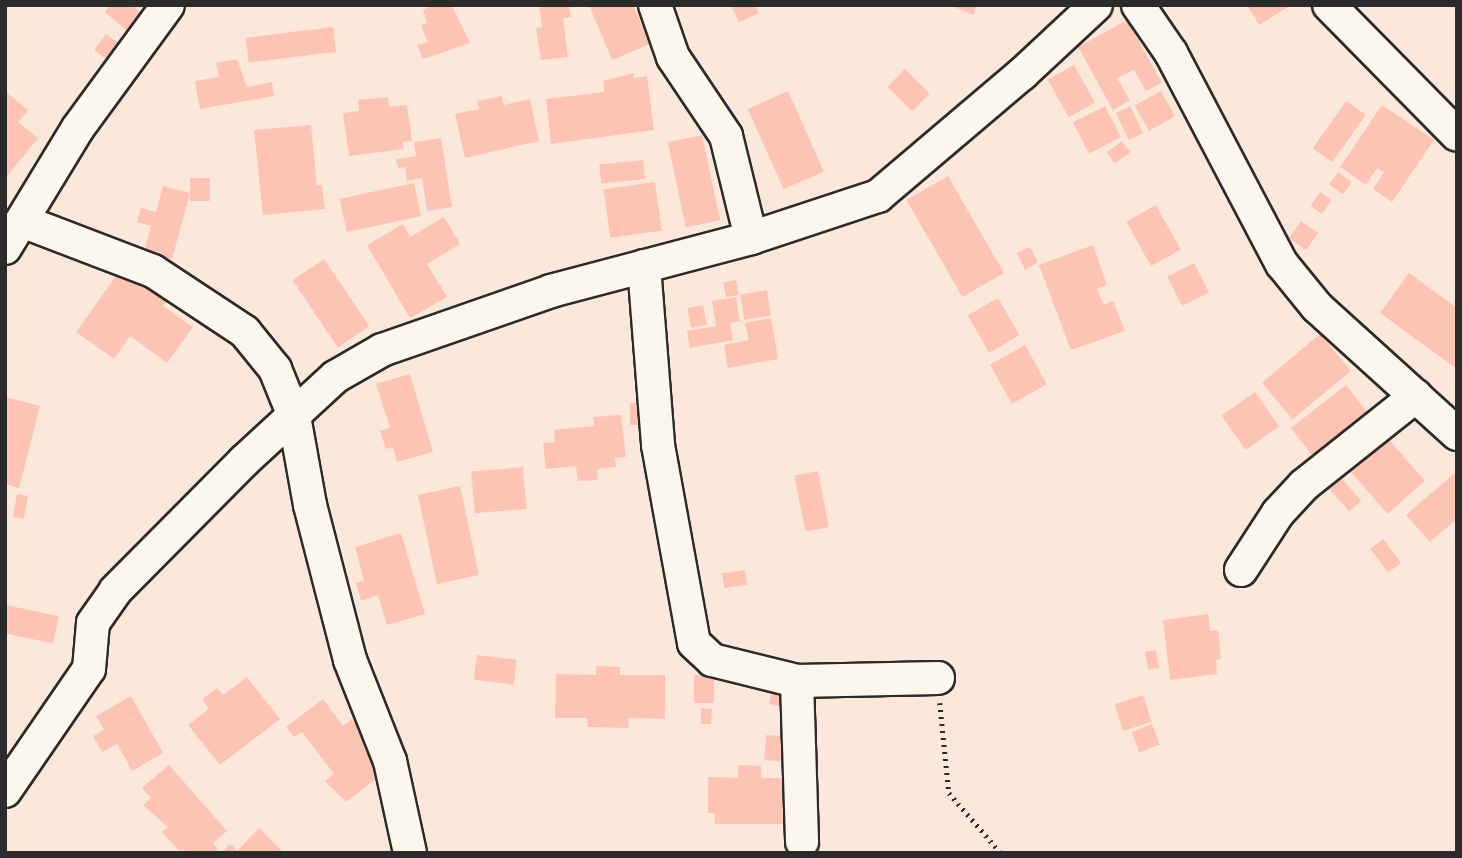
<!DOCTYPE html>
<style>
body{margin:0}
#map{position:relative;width:1462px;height:858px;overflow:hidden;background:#fce8db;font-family:Dekko,sans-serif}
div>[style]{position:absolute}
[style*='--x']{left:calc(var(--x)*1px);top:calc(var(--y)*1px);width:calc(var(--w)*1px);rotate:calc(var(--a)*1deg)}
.building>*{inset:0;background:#fdc4b3;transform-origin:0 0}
.path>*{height:4.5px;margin-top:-2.25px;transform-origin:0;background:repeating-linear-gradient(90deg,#2b2b2b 0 2px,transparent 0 7px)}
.roads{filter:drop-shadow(2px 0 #2b2b2b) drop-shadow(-2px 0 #2b2b2b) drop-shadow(0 2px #2b2b2b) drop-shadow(0 -2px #2b2b2b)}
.minor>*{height:32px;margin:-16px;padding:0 16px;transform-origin:16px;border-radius:16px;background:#fbf7ec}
span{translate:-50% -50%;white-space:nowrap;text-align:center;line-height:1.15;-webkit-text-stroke:5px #fbf7ec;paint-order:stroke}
.frame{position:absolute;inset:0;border:7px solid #2b2b2b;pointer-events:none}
</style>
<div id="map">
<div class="building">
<i style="clip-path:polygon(111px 5px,132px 5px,142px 14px,128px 32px,105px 12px)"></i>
<i style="clip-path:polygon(431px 5px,452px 6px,470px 43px,423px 59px,417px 45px,428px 42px,421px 25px,427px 23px,423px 10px)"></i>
<i style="clip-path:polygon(539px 5px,569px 5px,571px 17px,563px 18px,568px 57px,541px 60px,536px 28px,542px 27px)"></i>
<i style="clip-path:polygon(589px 5px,633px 5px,650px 44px,612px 60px)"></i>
<i style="clip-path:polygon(731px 5px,755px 5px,759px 13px,739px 22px)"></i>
<i style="clip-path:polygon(949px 5px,977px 5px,973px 15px)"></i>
<i style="clip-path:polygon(1247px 5px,1291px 5px,1259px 25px)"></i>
<i style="clip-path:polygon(1127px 20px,1162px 83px,1146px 91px,1134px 70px,1117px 78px,1130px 100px,1113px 110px,1078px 47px)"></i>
<i style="left:333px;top:27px;width:25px;height:88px;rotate:83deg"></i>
<i style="left:106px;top:34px;width:21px;height:20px;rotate:37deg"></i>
<i style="clip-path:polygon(237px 59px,247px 87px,272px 82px,274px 96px,200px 109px,195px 81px,219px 77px,216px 63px)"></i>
<i style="left:1074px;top:65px;width:43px;height:30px;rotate:61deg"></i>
<i style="left:905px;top:69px;width:35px;height:25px;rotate:45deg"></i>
<i style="clip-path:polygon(634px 73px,634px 78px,647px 76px,654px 130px,551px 144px,546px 99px,604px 92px,603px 81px)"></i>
<i style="clip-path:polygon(5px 91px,28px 110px,18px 122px,38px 138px,7px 176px)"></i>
<i style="left:788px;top:91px;width:88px;height:44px;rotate:66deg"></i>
<i style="left:1161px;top:91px;width:29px;height:30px;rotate:61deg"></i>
<i style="clip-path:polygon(502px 96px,504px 105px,530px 99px,539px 141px,465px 158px,455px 114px,479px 109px,477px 101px)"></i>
<i style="clip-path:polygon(388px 97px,389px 107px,407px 105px,412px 141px,402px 142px,404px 149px,349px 156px,343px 113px,359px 111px,358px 100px)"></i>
<i style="left:1346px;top:101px;width:24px;height:58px;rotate:35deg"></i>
<i style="clip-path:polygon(1382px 105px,1434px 140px,1392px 202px,1373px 189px,1384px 172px,1377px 168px,1366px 185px,1340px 167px)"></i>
<i style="left:1105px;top:106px;width:35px;height:36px;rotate:63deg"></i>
<i style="left:1130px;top:106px;width:30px;height:16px;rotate:64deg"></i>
<i style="clip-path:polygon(311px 125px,317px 185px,322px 185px,325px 209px,263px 215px,254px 130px)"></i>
<i style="left:702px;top:135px;width:87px;height:35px;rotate:78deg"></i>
<i style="clip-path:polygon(441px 138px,452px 207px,427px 211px,422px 178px,407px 181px,405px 167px,398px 168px,396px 159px,416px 156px,414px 142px)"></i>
<i style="left:1122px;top:141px;width:14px;height:19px;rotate:54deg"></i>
<i style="left:643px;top:160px;width:19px;height:44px;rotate:84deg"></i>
<i style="left:1338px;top:172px;width:17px;height:15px;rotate:36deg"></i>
<i style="left:948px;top:176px;width:112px;height:48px;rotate:60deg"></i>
<i style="left:190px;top:178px;width:20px;height:23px"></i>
<i style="left:655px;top:182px;width:49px;height:52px;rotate:82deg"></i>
<i style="left:414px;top:183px;width:34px;height:76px;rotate:78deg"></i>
<i style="clip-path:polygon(163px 186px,190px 193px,172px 259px,144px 252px,151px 226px,137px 222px,141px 208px,156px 212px)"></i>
<i style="left:1320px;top:192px;width:14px;height:17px;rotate:34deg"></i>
<i style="left:1156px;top:205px;width:51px;height:34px;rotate:61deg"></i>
<i style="clip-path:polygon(444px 217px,460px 244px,427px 264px,447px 297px,410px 318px,367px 245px,403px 224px,410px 237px)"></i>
<i style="left:1301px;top:221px;width:21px;height:21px;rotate:35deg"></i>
<i style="clip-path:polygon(1093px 245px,1107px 285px,1097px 289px,1104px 305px,1113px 301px,1125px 331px,1071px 350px,1039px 265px)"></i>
<i style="clip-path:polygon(1030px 247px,1038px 262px,1025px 270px,1017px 253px)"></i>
<i style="left:324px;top:259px;width:81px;height:38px;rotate:56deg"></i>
<i style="left:1194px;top:263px;width:33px;height:30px;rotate:63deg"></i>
<i style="clip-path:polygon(121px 269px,172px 294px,163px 306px,193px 327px,167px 363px,130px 336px,114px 359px,76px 332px)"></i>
<i style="clip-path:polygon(1409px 273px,1457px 308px,1457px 369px,1380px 313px)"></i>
<i style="left:736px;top:280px;width:15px;height:13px;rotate:79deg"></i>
<i style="left:767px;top:290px;width:26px;height:27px;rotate:81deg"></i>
<i style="clip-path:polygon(736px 297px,740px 321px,730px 323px,733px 340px,690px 348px,687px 331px,716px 326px,712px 301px)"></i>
<i style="left:998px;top:298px;width:43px;height:35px;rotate:60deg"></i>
<i style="left:703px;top:305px;width:20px;height:16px;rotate:79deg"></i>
<i style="clip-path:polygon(771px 318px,778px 359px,728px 368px,724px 345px,749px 340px,745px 323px)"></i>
<i style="left:1320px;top:334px;width:48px;height:76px;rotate:50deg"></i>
<i style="left:1025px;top:345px;width:45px;height:40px;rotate:61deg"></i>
<i style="clip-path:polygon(410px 374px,433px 452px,397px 462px,393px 447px,386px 449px,380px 431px,390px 428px,376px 384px)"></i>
<i style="left:1346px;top:385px;width:37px;height:70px;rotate:52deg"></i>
<i style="left:1255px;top:392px;width:42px;height:41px;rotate:55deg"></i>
<i style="clip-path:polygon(5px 397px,40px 406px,19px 488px,5px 484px)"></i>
<i style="left:630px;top:403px;width:14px;height:22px"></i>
<i style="clip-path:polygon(621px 415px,626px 457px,615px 458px,616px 467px,597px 469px,598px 480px,578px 481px,576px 466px,546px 469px,543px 443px,555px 442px,554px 430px,594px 426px,593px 417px)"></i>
<i style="left:1385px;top:435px;width:61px;height:50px;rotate:49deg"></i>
<i style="left:523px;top:467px;width:42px;height:52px;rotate:85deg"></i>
<i style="left:818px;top:471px;width:57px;height:24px;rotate:79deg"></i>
<i style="clip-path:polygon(1457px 471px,1457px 519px,1430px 542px,1406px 515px)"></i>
<i style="left:1337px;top:473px;width:37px;height:16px;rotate:49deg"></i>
<i style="left:460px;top:486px;width:91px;height:43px;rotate:78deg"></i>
<i style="left:17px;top:494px;width:11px;height:23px;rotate:10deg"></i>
<i style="clip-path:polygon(401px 533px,425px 614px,387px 625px,378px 595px,361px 601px,356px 583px,364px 581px,355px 547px)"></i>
<i style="left:1383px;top:539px;width:30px;height:16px;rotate:53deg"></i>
<i style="left:745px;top:570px;width:15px;height:23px;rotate:82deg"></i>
<i style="left:6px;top:605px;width:54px;height:28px;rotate:12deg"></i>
<i style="clip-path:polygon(1208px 614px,1210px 631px,1218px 630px,1221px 659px,1216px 660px,1217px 674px,1170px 680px,1163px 620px)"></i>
<i style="left:1156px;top:650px;width:18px;height:11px;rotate:81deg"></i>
<i style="left:477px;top:655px;width:40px;height:25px;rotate:7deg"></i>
<i style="clip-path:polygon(596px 666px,620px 667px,620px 675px,665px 675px,665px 719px,628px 718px,629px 728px,588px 727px,587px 718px,555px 718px,556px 674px,596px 675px)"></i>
<i style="left:694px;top:675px;width:20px;height:28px"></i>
<i style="clip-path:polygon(247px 677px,280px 719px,220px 765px,188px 725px,209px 709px,202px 699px,217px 688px,223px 695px)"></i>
<i style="left:771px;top:692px;width:17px;height:12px;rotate:10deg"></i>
<i style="left:1143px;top:695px;width:28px;height:30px;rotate:72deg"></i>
<i style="clip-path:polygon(131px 696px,163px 753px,132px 771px,117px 744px,102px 752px,93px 736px,104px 730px,96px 716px)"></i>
<i style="clip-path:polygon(323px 699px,343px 726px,352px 719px,390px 768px,346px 802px,325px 781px,334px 774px,302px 732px,294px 737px,286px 727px)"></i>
<i style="clip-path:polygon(701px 708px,712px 709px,711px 724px,701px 724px)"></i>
<i style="left:1152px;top:724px;width:22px;height:22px;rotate:69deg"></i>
<i style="left:766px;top:735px;width:16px;height:25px;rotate:4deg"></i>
<i style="clip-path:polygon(169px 765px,227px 831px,213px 843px,218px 849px,213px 853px,178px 850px,162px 832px,168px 827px,143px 805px,151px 798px,142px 788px)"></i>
<i style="clip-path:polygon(738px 765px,761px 766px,761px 778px,783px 778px,783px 824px,715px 824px,714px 813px,708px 813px,708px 777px,738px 778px)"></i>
<i style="clip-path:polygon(259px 828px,284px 853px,221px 853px,230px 844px,237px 851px)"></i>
</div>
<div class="path">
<i style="--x:940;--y:703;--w:90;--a:84.3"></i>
<i style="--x:949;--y:793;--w:79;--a:49.1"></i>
</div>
<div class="roads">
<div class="minor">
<i style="--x:655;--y:5;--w:55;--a:70.9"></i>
<i style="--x:673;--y:57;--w:95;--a:56.1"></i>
<i style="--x:726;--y:136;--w:105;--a:76.2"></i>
<i style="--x:1138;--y:5;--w:58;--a:55.5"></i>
<i style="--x:1171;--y:53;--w:238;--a:62.3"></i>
<i style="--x:1282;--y:264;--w:55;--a:50.9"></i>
<i style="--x:1317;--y:307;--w:189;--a:42.2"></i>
<i style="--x:1329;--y:5;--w:182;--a:45.4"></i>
<i style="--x:22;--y:221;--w:140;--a:20.9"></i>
<i style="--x:153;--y:271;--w:110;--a:33.5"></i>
<i style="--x:245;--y:332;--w:48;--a:51"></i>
<i style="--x:275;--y:369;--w:51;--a:68"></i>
<i style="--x:294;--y:416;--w:90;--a:79.8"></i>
<i style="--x:310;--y:505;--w:160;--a:75.5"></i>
<i style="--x:350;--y:660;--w:109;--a:68.4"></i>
<i style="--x:390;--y:761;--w:94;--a:77.7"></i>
<i style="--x:5;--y:248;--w:140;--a:-58.7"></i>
<i style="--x:78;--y:128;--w:152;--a:-53.8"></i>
<i style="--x:644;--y:266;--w:180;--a:85.5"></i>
<i style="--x:658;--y:445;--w:201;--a:79.7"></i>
<i style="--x:694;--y:643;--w:25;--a:43"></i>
<i style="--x:712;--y:660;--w:88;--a:13.9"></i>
<i style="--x:797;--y:681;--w:141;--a:-1.2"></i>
<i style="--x:1241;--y:570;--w:68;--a:-57"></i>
<i style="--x:1278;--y:513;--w:38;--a:-47"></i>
<i style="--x:1304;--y:485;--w:143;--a:-38.5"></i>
<i style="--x:797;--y:681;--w:161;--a:88.2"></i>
<i style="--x:5;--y:791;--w:148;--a:-55.5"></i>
<i style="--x:89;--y:669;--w:46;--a:-85"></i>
<i style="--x:93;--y:623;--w:39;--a:-55"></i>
<i style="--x:115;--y:591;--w:183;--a:-45.2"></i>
<i style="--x:244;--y:461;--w:124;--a:-42.7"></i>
<i style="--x:335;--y:377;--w:54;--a:-29.9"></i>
<i style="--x:382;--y:350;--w:179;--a:-19.2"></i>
<i style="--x:551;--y:291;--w:207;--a:-14.8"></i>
<i style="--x:751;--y:238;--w:134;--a:-18.3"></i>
<i style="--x:878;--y:196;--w:189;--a:-40.3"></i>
<i style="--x:1022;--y:74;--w:101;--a:-43"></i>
</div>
</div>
<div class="frame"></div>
</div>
